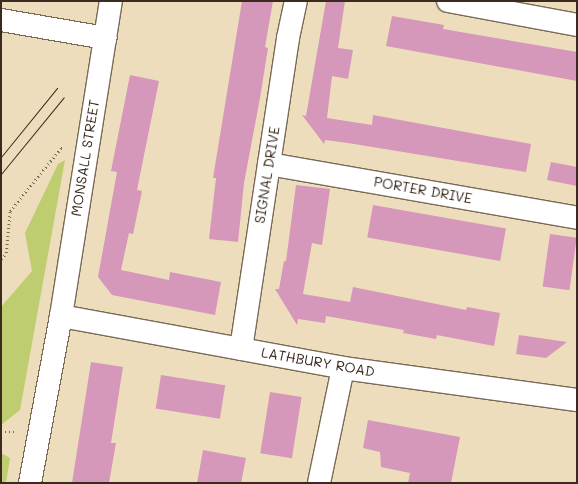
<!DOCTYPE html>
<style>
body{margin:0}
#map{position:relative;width:578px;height:484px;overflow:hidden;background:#eeddbc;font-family:Mali,sans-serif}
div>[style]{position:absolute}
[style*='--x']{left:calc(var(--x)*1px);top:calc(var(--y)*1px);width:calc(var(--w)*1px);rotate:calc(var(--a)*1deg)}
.green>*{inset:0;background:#bdcd70}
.building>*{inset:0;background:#d597ba;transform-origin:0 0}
.path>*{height:2.5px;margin-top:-1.25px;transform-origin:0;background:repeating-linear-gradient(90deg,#7a6955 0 1px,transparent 0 4px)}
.roads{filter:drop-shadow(1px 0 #7a6955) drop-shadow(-1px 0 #7a6955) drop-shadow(0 1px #7a6955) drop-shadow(0 -1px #7a6955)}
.street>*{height:22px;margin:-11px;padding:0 11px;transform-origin:11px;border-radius:11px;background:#fff}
.tram>*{height:1px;margin:-0.5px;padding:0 0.5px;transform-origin:0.5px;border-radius:0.5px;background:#3b2a1e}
span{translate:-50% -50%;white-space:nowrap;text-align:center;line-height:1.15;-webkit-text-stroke:4px #fff;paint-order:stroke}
.street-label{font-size:14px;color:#3b2a1e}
.frame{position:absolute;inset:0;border:2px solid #3b2a1e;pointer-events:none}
</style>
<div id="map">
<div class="green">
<i style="clip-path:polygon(65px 160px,20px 410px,1px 425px,1px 307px,32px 271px,25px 233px,58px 164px)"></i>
<i style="clip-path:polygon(1px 453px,10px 458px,6px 483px,1px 483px)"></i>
</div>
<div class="building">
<i style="clip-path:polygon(242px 1px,273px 1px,265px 47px,268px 48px,260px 98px,244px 183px,238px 242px,209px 239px,216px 178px,213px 178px)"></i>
<i style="clip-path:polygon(326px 1px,345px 1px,338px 48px,353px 50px,348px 79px,332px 76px,327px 118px,372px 125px,373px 115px,531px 144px,526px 172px,348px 143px,325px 140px,324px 144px,302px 115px,306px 116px)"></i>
<i style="clip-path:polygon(392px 16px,444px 25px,443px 29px,577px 52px,577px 81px,386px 46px)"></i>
<i style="clip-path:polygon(130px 75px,159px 81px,137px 190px,142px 191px,133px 234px,129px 233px,121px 270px,169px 280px,170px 272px,221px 282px,215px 315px,112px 295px,98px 277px,117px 172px,111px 171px)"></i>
<i style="clip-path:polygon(551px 162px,577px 167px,577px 186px,547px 180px)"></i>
<i style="clip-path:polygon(296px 185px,330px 189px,322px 245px,312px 243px,303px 294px,350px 302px,353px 287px,466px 310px,467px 307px,500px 313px,494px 346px,437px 335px,436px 339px,403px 333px,404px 330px,326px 316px,325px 323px,298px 319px,297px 325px,275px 289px,279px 289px,284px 261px,286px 261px)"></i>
<i style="left:373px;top:205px;width:135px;height:33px;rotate:10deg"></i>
<i style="left:550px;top:234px;width:27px;height:53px;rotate:8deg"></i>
<i style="clip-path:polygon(519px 335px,567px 342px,546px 358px,516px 354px)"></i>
<i style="clip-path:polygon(91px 362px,123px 367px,111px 443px,116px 443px,109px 483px,72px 483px)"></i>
<i style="left:161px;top:375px;width:65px;height:34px;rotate:9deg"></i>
<i style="left:270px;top:392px;width:32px;height:62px;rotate:9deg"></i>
<i style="clip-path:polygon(368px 420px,460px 437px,451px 483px,408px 483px,410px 473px,381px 467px,380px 452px,363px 448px)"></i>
<i style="clip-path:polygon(203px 450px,246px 458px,241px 483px,197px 483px)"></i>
</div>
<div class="path">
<i style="--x:1;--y:259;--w:8;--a:-50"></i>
<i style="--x:6;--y:253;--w:42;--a:-84.6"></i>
<i style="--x:10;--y:211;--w:81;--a:-51"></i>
<i style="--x:61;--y:148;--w:3;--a:-18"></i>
<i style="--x:1;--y:432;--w:15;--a:0"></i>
</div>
<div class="roads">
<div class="street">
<i style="--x:448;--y:1;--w:131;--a:10.5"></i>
<i style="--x:1;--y:20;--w:106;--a:9.8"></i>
<i style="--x:269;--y:164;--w:313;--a:9.9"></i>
<i style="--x:61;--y:316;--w:287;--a:10.4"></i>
<i style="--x:343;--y:368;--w:236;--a:7.8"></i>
<i style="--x:241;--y:349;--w:315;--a:-81.4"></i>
<i style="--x:288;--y:38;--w:38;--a:-78"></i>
<i style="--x:30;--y:483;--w:170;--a:-79.5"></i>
<i style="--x:61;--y:316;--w:319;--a:-81"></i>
<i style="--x:319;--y:483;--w:117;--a:-78.2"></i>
</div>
</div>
<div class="tram">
<i style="--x:1;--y:157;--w:89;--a:-50.9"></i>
<i style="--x:1;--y:174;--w:99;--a:-50.7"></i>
</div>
<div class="street-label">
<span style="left:85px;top:158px;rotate:-81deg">MONSALL STREET</span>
<span style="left:267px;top:175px;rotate:-81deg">SIGNAL DRIVE</span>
<span style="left:423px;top:190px;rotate:10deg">PORTER DRIVE</span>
<span style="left:318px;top:362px;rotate:10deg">LATHBURY ROAD</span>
</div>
<div class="frame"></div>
</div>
